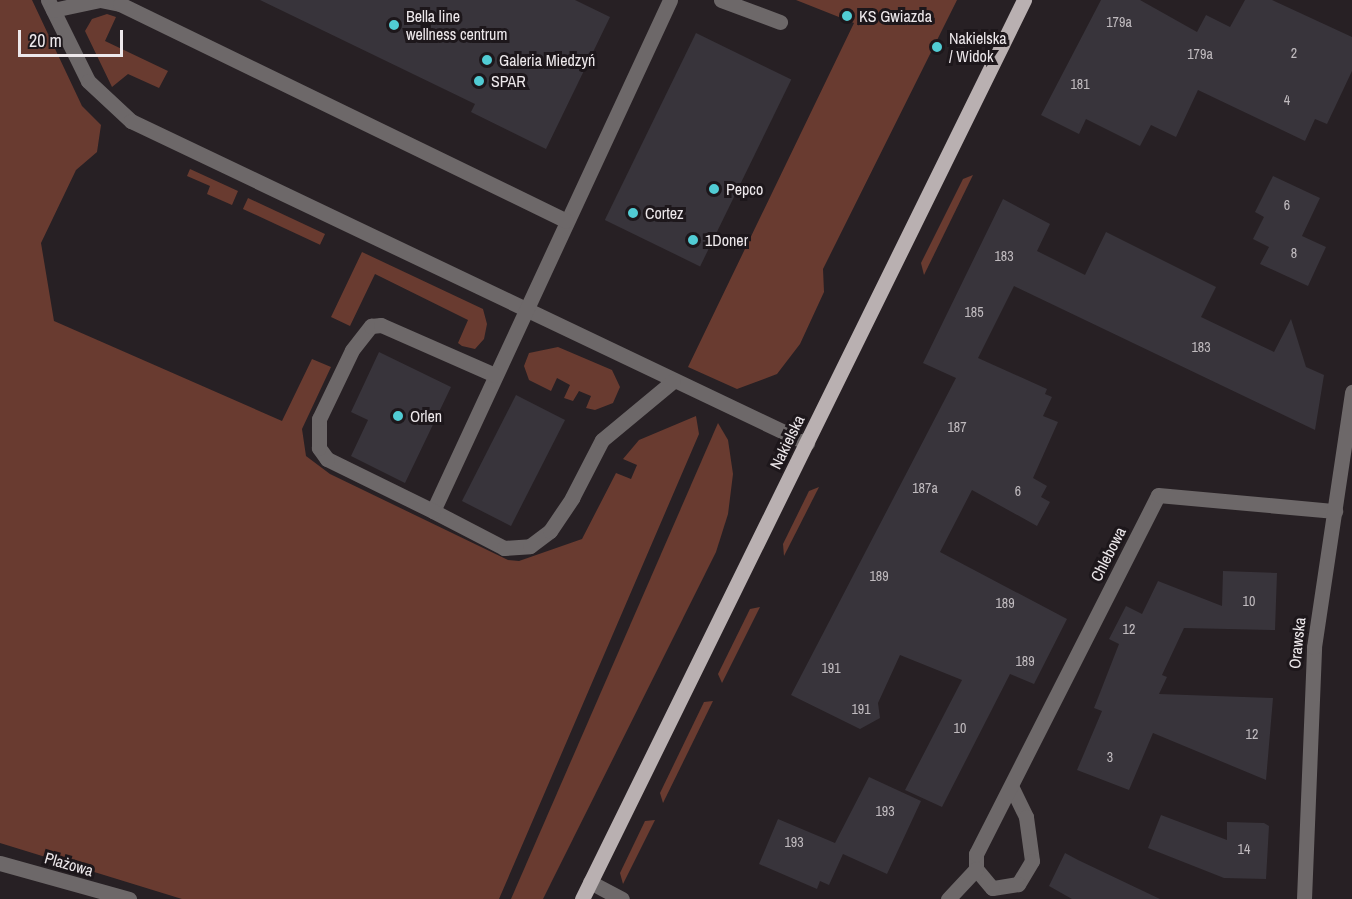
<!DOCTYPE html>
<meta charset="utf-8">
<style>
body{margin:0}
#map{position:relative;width:1352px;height:899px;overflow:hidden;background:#272024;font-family:"Archivo Narrow",sans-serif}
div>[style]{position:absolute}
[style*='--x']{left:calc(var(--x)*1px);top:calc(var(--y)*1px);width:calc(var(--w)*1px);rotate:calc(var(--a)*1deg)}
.green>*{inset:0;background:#693b30;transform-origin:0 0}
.building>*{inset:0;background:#38343b;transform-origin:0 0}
.minor>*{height:15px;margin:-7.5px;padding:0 7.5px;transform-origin:7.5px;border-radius:7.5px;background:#6d6869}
.major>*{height:15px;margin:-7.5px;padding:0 7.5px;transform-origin:7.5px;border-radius:7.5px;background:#b9b0b1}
.dots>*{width:16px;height:16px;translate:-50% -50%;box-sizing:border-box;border:3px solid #1d171b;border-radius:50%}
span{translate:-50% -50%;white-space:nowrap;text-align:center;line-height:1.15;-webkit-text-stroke:6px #1d171b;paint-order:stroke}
.number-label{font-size:14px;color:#c0bbbf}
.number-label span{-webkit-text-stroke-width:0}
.poi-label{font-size:16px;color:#ede8eb}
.left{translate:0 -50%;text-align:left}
.street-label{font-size:16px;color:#ede8eb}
.scale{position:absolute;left:18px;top:30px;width:105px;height:27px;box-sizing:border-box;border:3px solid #ede8eb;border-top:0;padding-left:8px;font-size:18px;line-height:21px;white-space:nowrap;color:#ede8eb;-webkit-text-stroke:4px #1d171b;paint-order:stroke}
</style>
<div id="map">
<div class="green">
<i style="clip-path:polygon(0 0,32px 0,82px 106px,101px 125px,97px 152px,76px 170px,41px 243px,54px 321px,282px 421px,312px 359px,331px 367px,302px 429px,306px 456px,330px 474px,508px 560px,519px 561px,582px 539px,616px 473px,631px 479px,637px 465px,623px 459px,639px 440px,696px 416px,699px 434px,499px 899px,182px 899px,0 843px)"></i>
<i style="clip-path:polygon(796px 0,957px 0,823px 269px,824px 292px,800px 344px,777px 374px,737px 389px,688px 367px,854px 23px)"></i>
<i style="clip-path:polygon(107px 14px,116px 17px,105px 41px,168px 71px,159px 88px,128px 74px,112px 87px,85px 31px,92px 19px)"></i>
<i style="clip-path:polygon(190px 169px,238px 191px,232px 205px,207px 194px,210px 186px,187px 176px)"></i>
<i style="clip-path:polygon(973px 175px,924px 275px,921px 263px,963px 179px)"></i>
<i style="left:248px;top:198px;width:85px;height:12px;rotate:25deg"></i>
<i style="clip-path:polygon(362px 252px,483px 309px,487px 324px,484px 339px,475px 349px,462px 346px,458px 343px,468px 320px,375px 274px,350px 326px,331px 317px)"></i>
<i style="clip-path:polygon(558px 347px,612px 370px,620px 387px,613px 403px,595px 410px,586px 408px,591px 396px,579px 391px,573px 401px,564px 398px,570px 385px,557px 378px,551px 391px,529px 380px,524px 366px,529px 353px)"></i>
<i style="clip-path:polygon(718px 423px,728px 440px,733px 474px,728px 514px,716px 552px,543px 899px,511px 899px)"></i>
<i style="clip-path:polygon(819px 487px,784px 556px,783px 544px,809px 491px)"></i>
<i style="clip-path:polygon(760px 607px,722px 683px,718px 674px,750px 609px)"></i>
<i style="clip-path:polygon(713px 701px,663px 803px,660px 793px,704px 702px)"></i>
<i style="clip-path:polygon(655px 820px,623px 884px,620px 873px,645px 821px)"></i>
</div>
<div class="building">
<i style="clip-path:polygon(260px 0,575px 0,610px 17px,546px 149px,471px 112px,475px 104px)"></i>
<i style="clip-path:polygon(1101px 0,1140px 0,1197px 32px,1206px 15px,1230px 27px,1245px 0,1272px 0,1352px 37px,1352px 71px,1327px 124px,1315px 119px,1305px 141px,1198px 90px,1176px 137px,1151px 125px,1140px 146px,1086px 119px,1079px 134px,1041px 115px)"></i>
<i style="left:696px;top:33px;width:106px;height:208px;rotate:26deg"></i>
<i style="clip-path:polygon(1273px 176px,1320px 198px,1302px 236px,1326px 247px,1308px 286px,1260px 264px,1269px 247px,1253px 239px,1264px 217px,1255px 212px)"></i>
<i style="clip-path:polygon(1003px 199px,1050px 224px,1037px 251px,1085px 275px,1106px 232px,1216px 287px,1201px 317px,1274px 352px,1291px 319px,1306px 367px,1324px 375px,1315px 430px,1014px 286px,978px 358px,1047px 389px,1045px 394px,1052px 397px,1043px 416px,1058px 422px,1033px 478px,1047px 486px,1041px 497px,1050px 502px,1037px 526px,972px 490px,940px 552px,1067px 619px,1034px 684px,1010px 674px,942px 807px,905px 790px,962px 680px,900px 655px,878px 703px,880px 718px,860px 729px,791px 695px,956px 378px,923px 363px)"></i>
<i style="clip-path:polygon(379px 352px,451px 387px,405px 483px,351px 456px,368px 420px,351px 412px)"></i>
<i style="left:516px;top:395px;width:55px;height:119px;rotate:27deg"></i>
<i style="clip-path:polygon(1223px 571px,1277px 573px,1275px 630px,1184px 628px,1162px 675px,1167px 677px,1159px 694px,1273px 698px,1266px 780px,1153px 733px,1129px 790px,1077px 770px,1102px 711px,1094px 708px,1119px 644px,1109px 639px,1126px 606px,1142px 614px,1158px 581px,1222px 606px)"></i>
<i style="clip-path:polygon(869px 777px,921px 801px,887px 874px,843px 854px,829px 885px,820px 881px,817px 889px,759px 864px,778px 819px,835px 843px)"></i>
<i style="clip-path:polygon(1161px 815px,1227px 840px,1227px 822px,1264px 823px,1269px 826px,1266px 879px,1224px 878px,1148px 848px)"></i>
<i style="clip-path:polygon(1065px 853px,1078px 860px,1160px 899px,1072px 899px,1049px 886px)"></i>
</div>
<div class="minor">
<i style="--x:48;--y:0;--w:90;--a:63.7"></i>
<i style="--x:88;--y:81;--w:59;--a:42.9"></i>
<i style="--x:131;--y:121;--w:749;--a:25.47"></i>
<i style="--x:670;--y:0;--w:563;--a:114.88"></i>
<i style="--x:433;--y:511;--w:80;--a:27.5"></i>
<i style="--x:504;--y:548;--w:26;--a:-4"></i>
<i style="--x:530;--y:546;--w:25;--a:-37"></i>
<i style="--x:550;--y:531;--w:40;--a:-56"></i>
<i style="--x:572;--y:498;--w:65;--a:-62.7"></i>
<i style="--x:602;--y:440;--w:92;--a:-39.7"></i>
<i style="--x:721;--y:0;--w:63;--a:20.4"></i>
<i style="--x:53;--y:10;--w:48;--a:-12"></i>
<i style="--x:100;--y:0;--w:20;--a:11"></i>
<i style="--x:120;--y:4;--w:496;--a:25.9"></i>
<i style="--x:433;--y:511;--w:118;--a:-153.9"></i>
<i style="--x:327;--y:459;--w:14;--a:-126"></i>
<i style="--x:319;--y:448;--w:29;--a:-90"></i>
<i style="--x:319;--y:419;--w:76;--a:-64.4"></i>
<i style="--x:352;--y:350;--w:31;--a:-52"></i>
<i style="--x:371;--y:326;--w:10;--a:-6"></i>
<i style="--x:381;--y:325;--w:124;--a:23.7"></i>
<i style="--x:1012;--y:788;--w:32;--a:64"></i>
<i style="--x:1026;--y:817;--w:44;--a:82.2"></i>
<i style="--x:1032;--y:861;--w:27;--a:121"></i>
<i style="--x:1018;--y:884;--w:26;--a:171"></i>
<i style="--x:992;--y:888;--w:25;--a:-130"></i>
<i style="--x:976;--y:869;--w:15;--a:-90"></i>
<i style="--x:976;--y:854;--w:402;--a:-63.1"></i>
<i style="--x:1158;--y:495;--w:178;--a:5.2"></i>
<i style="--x:0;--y:863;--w:134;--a:15.6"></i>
<i style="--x:590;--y:882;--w:36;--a:28"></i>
<i style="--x:948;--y:899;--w:41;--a:-47"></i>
<i style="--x:1304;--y:899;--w:252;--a:-87.7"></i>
<i style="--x:1314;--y:647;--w:258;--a:-81.5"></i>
</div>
<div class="major">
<i style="--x:582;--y:899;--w:1002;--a:-63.82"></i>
</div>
<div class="dots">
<i style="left:847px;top:16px;background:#51ccd4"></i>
<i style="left:394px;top:25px;background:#51ccd4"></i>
<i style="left:937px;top:47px;background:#51ccd4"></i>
<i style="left:487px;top:60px;background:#51ccd4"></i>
<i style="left:479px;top:81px;background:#51ccd4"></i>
<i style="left:714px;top:189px;background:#51ccd4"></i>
<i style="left:633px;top:213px;background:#51ccd4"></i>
<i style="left:693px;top:240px;background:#51ccd4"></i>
<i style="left:398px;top:416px;background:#51ccd4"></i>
</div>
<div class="number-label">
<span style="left:1119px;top:22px">179a</span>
<span style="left:1294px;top:53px">2</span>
<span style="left:1200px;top:54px">179a</span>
<span style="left:1080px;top:84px">181</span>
<span style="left:1287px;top:100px">4</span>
<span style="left:1287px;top:205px">6</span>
<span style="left:1294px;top:253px">8</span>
<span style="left:1004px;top:256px">183</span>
<span style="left:974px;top:312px">185</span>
<span style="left:1201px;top:347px">183</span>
<span style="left:957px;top:427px">187</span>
<span style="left:925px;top:488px">187a</span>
<span style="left:1018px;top:491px">6</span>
<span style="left:879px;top:576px">189</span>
<span style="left:1249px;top:601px">10</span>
<span style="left:1005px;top:603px">189</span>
<span style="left:1129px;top:629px">12</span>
<span style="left:1025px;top:661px">189</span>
<span style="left:831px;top:668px">191</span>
<span style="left:861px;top:709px">191</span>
<span style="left:960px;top:728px">10</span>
<span style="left:1252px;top:734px">12</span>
<span style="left:1110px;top:757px">3</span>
<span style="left:885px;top:811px">193</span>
<span style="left:794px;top:842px">193</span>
<span style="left:1244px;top:849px">14</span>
</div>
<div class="poi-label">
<span class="left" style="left:406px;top:25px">Bella line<br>wellness centrum</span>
<span class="left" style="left:859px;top:16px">KS Gwiazda</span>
<span class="left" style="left:949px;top:47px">Nakielska<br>/ Widok</span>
<span class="left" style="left:499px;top:60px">Galeria Miedzyń</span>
<span class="left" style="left:491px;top:81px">SPAR</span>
<span class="left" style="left:726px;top:189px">Pepco</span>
<span class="left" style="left:645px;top:213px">Cortez</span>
<span class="left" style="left:705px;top:240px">1Doner</span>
<span class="left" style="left:410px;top:416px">Orlen</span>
</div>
<div class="street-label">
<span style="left:787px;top:442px;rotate:-64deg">Nakielska</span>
<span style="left:1108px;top:554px;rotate:-63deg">Chlebowa</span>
<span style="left:1297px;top:643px;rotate:-84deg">Orawska</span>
<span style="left:69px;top:864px;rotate:16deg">Plażowa</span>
</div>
<div class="scale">20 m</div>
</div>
